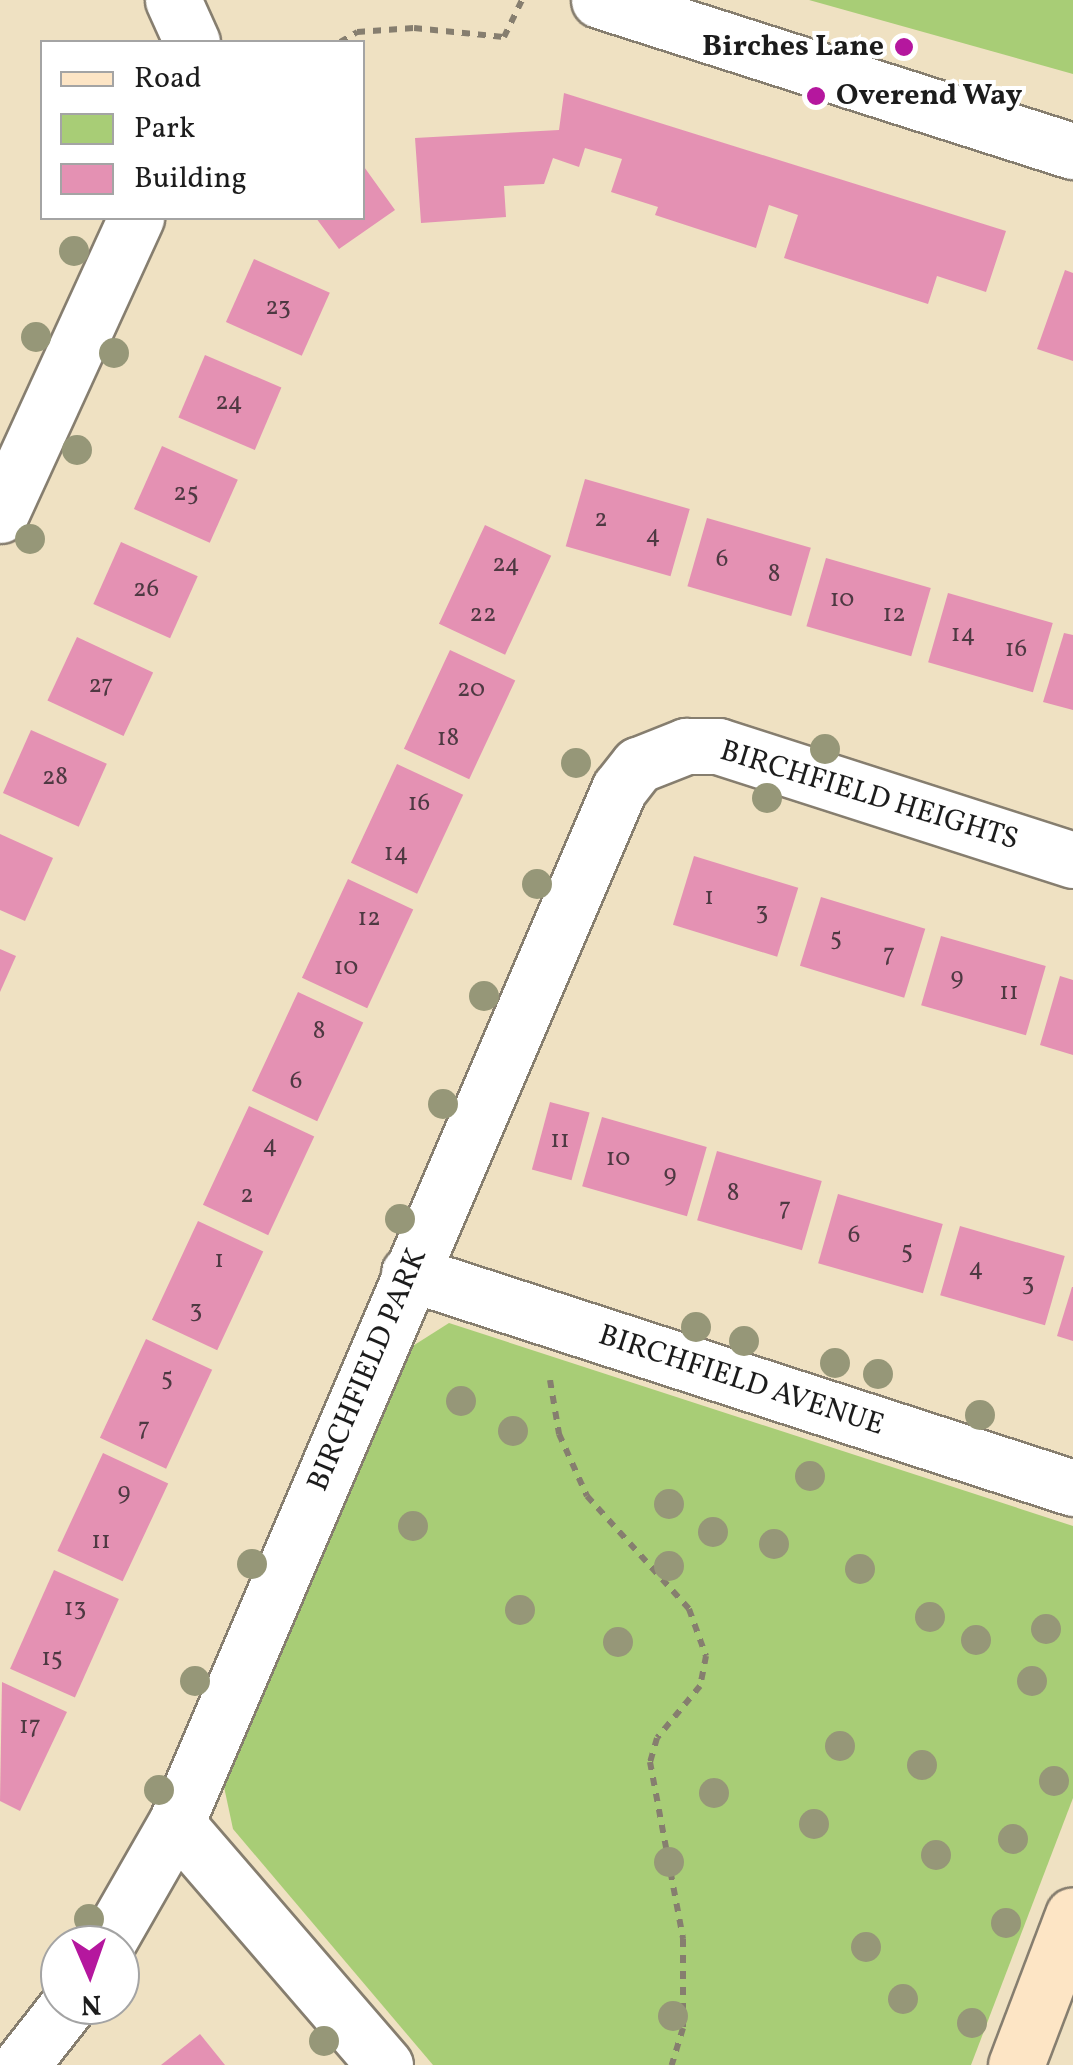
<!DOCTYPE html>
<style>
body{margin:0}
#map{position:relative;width:1073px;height:2065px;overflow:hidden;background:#efe1c2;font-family:Vollkorn,serif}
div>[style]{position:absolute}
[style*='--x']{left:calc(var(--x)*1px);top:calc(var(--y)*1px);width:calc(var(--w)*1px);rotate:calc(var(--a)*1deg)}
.green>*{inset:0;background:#a8cd76}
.building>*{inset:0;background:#e491b3;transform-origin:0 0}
.path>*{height:6px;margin-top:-3px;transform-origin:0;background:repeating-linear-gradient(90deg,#867e6f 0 8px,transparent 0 16px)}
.roads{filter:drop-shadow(2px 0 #867e6f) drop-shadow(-2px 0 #867e6f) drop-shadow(0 2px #867e6f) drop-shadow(0 -2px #867e6f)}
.minor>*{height:55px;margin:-27.5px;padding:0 27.5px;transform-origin:27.5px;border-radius:27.5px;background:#fff}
.tertiary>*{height:55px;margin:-27.5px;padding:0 27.5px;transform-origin:27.5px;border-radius:27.5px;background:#fff}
.secondary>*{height:55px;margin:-27.5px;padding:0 27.5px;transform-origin:27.5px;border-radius:27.5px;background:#fde5c5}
.trees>*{width:30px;height:30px;margin:-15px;border-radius:50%;background:#969778}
.dots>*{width:28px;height:28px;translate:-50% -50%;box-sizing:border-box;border:5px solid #fff;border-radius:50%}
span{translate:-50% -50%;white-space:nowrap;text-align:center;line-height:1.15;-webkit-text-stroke:8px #fff;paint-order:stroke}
.number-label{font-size:25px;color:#4e3942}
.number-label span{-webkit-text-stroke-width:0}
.poi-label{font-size:30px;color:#1c1c1c;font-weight:700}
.right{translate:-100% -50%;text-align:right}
.left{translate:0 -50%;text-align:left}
.street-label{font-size:30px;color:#1c1c1c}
.legend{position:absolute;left:40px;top:40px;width:325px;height:180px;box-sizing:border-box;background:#fff;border:2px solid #a4a4a4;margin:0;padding:12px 18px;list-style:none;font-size:30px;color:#1c1c1c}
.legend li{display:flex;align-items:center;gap:20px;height:50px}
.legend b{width:50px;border:2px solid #a4a4a4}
.north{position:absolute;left:40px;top:1925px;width:100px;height:100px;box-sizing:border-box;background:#fff;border:2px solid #a4a4a4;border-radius:50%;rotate:178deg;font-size:28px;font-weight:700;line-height:40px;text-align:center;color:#1c1c1c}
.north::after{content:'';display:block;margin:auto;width:35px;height:45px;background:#b5179e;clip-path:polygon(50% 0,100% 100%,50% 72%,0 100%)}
</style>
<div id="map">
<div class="green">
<i style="clip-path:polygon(809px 0,1073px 0,1073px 74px)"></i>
<i style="clip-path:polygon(449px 1323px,1073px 1526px,1073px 1798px,971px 2065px,433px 2065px,233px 1829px,223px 1782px,408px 1349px)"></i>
</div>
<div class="building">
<i style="clip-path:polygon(564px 93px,1006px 231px,986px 292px,937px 276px,928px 304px,784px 258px,798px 215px,769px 205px,756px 248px,655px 215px,658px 207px,611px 192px,622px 159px,585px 148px,579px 167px,553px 158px,544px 184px,504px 186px,506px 217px,421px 223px,415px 138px,559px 130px)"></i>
<i style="clip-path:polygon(362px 164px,395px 210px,339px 249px,316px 218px,362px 218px)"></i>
<i style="left:254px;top:259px;width:83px;height:69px;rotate:24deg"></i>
<i style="clip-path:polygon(1065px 270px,1073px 273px,1073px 361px,1037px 349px)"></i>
<i style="left:205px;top:355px;width:83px;height:68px;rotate:23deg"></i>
<i style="left:162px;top:446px;width:83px;height:69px;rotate:24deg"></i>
<i style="left:585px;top:479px;width:109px;height:70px;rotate:16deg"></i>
<i style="left:707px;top:518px;width:108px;height:71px;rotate:16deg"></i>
<i style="left:485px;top:525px;width:73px;height:109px;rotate:25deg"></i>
<i style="left:121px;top:542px;width:84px;height:68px;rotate:24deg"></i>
<i style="left:826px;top:558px;width:109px;height:71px;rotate:16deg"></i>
<i style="left:948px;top:593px;width:109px;height:72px;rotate:16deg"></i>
<i style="clip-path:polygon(1064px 633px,1073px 635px,1073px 710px,1043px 702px)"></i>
<i style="left:77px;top:637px;width:84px;height:70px;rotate:25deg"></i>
<i style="left:450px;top:650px;width:72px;height:109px;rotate:25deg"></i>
<i style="left:31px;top:730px;width:83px;height:69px;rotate:24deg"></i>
<i style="left:397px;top:764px;width:73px;height:109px;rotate:25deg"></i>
<i style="clip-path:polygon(0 834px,53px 858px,25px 921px,0 910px)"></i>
<i style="left:694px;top:856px;width:109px;height:72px;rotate:17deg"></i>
<i style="left:348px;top:879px;width:72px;height:109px;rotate:25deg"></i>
<i style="left:821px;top:897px;width:109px;height:72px;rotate:17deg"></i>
<i style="left:941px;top:936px;width:109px;height:72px;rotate:16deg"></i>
<i style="clip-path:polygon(0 949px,16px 956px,0 992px)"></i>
<i style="clip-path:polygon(1060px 976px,1073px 980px,1073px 1055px,1040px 1045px)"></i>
<i style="left:298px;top:992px;width:72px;height:109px;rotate:25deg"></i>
<i style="left:550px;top:1102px;width:41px;height:70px;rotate:15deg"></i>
<i style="left:249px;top:1106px;width:72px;height:109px;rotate:25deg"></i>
<i style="left:602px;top:1117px;width:109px;height:72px;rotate:16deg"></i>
<i style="left:717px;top:1151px;width:109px;height:72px;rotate:16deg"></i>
<i style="left:838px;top:1194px;width:109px;height:72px;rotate:16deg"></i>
<i style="left:198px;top:1221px;width:72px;height:109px;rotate:25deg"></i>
<i style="left:960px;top:1226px;width:109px;height:72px;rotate:16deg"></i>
<i style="clip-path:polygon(1072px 1287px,1073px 1287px,1073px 1341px,1057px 1336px)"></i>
<i style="left:146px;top:1339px;width:73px;height:109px;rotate:25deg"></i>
<i style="left:103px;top:1453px;width:72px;height:108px;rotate:25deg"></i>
<i style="left:54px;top:1570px;width:71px;height:108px;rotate:24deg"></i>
<i style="clip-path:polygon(2px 1682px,67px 1712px,20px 1811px,0 1801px)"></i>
<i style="clip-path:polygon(200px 2034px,225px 2065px,161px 2065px)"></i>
</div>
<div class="path">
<i style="--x:340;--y:42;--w:20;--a:-30"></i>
<i style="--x:357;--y:32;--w:57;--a:-4"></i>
<i style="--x:414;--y:28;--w:90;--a:5.7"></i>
<i style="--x:504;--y:37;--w:41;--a:-64.1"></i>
<i style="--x:550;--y:1380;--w:55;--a:80.5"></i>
<i style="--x:559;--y:1434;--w:68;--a:65.7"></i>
<i style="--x:587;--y:1496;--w:152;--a:47.9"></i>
<i style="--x:689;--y:1609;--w:50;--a:70.1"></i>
<i style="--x:706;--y:1656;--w:31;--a:101"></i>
<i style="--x:700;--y:1686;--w:67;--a:129.6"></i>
<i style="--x:657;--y:1738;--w:25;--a:106"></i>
<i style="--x:650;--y:1762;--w:180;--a:79.4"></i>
<i style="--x:683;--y:1939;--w:89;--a:90"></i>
<i style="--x:683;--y:2028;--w:39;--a:107"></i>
</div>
<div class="roads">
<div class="minor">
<i style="--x:173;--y:0;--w:46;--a:65.7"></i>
<i style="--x:0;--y:515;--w:327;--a:-65.4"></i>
<i style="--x:409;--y:1273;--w:698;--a:17.94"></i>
<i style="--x:176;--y:1823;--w:320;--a:49.2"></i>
<i style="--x:106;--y:1945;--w:141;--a:-60.2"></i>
<i style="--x:176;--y:1823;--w:1125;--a:-66.81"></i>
<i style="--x:619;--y:789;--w:31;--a:-52"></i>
<i style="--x:638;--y:765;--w:52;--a:-21.6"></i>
<i style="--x:686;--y:746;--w:32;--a:0"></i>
<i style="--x:718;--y:746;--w:373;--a:17.8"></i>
<i style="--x:21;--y:2065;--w:76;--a:-51.9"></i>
</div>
<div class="tertiary">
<i style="--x:599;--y:0;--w:497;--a:17.7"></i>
</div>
<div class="secondary">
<i style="--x:1016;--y:2065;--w:160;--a:-69.2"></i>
</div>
</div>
<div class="trees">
<i style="left:74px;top:251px"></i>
<i style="left:36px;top:337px"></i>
<i style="left:114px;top:353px"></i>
<i style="left:77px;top:450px"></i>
<i style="left:30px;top:539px"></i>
<i style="left:825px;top:749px"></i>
<i style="left:576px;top:763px"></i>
<i style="left:767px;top:798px"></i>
<i style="left:537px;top:884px"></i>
<i style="left:484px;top:996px"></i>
<i style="left:443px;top:1104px"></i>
<i style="left:400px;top:1219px"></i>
<i style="left:696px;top:1327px"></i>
<i style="left:744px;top:1341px"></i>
<i style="left:835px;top:1363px"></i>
<i style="left:878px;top:1374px"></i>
<i style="left:461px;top:1401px"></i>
<i style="left:980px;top:1415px"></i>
<i style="left:513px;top:1431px"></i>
<i style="left:810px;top:1476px"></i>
<i style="left:669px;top:1504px"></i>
<i style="left:413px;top:1526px"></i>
<i style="left:713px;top:1532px"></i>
<i style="left:774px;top:1544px"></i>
<i style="left:252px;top:1564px"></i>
<i style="left:669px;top:1566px"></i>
<i style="left:860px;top:1569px"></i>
<i style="left:520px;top:1610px"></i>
<i style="left:930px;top:1617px"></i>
<i style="left:1046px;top:1629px"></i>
<i style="left:976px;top:1640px"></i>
<i style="left:618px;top:1642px"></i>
<i style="left:195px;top:1681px"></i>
<i style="left:1032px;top:1681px"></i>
<i style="left:840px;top:1746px"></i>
<i style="left:922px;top:1765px"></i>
<i style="left:1054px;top:1781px"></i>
<i style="left:159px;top:1790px"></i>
<i style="left:714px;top:1793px"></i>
<i style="left:814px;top:1824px"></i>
<i style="left:1013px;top:1839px"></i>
<i style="left:936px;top:1855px"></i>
<i style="left:669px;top:1862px"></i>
<i style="left:89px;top:1919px"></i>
<i style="left:1006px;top:1923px"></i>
<i style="left:866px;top:1947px"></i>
<i style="left:903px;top:1999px"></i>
<i style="left:673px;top:2016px"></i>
<i style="left:972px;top:2023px"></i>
<i style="left:324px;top:2041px"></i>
</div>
<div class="dots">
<i style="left:904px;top:47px;background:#b5179e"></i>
<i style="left:816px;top:96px;background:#b5179e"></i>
</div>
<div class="number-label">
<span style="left:278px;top:308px">23</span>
<span style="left:229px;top:403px">24</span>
<span style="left:186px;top:494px">25</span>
<span style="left:601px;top:520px">2</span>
<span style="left:653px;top:536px">4</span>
<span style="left:722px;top:560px">6</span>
<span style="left:506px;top:565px">24</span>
<span style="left:774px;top:575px">8</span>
<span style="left:146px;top:590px">26</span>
<span style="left:842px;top:600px">10</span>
<span style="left:483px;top:615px">22</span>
<span style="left:894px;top:615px">12</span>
<span style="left:963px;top:635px">14</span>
<span style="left:1016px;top:650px">16</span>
<span style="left:101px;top:686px">27</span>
<span style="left:471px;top:690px">20</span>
<span style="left:448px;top:739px">18</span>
<span style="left:55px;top:778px">28</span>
<span style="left:419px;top:804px">16</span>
<span style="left:396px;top:854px">14</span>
<span style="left:709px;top:898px">1</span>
<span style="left:762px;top:913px">3</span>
<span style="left:369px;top:919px">12</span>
<span style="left:836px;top:939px">5</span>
<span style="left:889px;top:955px">7</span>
<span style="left:346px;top:968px">10</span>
<span style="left:957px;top:978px">9</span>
<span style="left:1009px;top:993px">11</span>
<span style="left:319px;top:1032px">8</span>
<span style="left:296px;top:1082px">6</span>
<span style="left:560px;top:1141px">11</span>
<span style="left:270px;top:1146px">4</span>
<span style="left:618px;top:1159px">10</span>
<span style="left:670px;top:1175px">9</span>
<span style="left:733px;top:1194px">8</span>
<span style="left:247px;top:1196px">2</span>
<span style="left:785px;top:1209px">7</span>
<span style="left:854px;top:1236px">6</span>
<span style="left:907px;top:1252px">5</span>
<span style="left:219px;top:1261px">1</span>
<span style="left:976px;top:1269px">4</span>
<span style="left:1028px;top:1284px">3</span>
<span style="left:196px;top:1311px">3</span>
<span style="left:167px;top:1379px">5</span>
<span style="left:144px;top:1429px">7</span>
<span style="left:124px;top:1493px">9</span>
<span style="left:101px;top:1542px">11</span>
<span style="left:75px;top:1609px">13</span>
<span style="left:52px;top:1659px">15</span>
<span style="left:30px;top:1727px">17</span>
</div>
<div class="poi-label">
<span class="right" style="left:884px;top:47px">Birches Lane</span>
<span class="left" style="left:836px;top:96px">Overend Way</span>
</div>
<div class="street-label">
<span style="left:869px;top:796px;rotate:17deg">BIRCHFIELD HEIGHTS</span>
<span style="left:368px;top:1370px;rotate:-67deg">BIRCHFIELD PARK</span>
<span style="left:741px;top:1381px;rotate:18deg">BIRCHFIELD AVENUE</span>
</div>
<ul class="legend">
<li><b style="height:12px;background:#fde5c5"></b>Road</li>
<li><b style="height:28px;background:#a8cd76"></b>Park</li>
<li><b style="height:28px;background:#e491b3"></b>Building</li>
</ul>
<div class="north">N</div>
</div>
